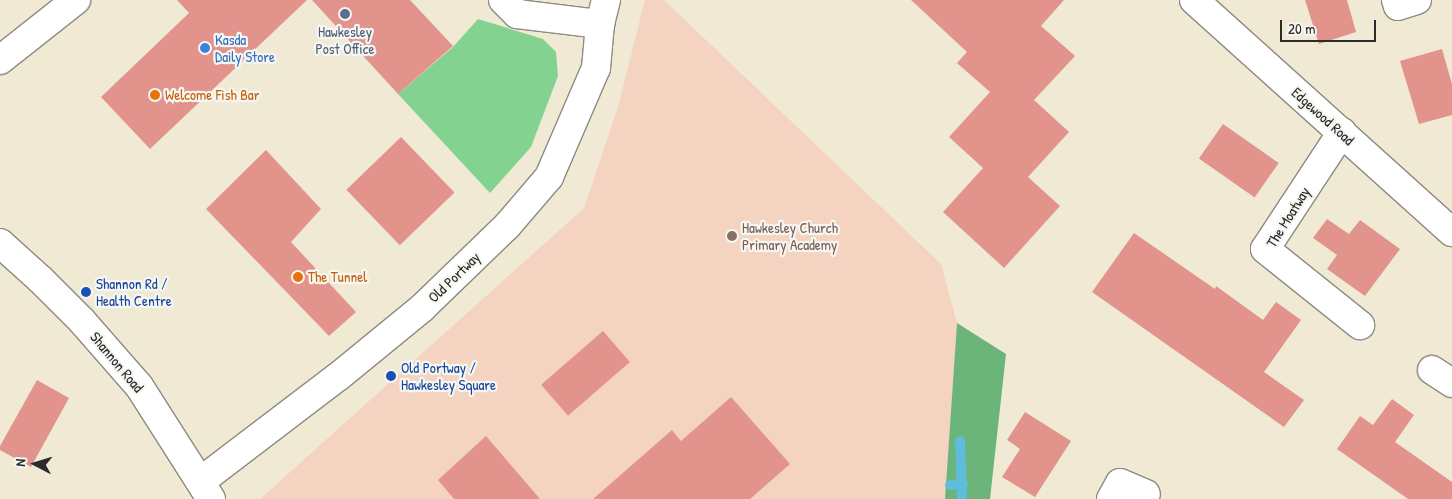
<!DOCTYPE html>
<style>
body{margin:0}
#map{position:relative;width:1452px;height:499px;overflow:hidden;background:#f0ead5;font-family:"Patrick Hand",sans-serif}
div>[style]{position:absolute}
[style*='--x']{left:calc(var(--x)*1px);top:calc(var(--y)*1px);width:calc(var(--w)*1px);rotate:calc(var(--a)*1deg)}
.built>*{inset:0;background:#f4d3c1}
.green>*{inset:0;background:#84d290}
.forest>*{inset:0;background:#6bb47a}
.stream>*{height:10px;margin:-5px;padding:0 5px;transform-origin:5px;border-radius:5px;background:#5dbddb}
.building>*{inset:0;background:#e2948c;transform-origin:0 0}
.roads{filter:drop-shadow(1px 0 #8e8a80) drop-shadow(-1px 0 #8e8a80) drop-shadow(0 1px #8e8a80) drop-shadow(0 -1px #8e8a80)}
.minor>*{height:28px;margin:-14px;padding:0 14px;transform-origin:14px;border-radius:14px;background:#fff}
.dots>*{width:14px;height:14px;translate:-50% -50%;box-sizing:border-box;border:2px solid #f6f6f2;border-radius:50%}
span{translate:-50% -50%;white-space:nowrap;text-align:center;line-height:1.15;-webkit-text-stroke:4.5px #f6f6f2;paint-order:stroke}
.service-label{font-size:15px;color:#4e5e75}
.shop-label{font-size:15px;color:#366cbe}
.left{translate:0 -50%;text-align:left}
.food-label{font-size:15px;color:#c56008}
.street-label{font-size:15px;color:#2b2b2b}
.education-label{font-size:15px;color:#785e54}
.transit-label{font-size:15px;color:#164399}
.north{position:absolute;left:10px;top:439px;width:50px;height:50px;-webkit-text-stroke:4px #f6f6f2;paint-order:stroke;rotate:275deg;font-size:14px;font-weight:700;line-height:20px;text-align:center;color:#2b2b2b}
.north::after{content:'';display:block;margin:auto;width:18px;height:22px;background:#2b2b2b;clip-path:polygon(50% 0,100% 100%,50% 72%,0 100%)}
.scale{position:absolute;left:1280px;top:20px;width:96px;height:22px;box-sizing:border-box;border:2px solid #2b2b2b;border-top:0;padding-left:6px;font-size:15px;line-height:18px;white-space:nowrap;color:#2b2b2b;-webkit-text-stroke:4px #f6f6f2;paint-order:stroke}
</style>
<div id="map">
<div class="built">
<i style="clip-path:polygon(645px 0,664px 0,941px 264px,957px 323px,945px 499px,260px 499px,584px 208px,618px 107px)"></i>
</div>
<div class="green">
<i style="clip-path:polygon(478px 19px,543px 39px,556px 52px,558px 76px,531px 147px,490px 193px,398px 94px,453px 47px)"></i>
</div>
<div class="forest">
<i style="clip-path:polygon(957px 323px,1006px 354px,990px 499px,945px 499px)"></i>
</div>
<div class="stream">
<i style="--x:960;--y:441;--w:58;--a:88"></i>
<i style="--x:950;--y:485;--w:13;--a:-4"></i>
</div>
<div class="building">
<i style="clip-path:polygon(177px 0,307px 0,150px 149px,101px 97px,189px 13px)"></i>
<i style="clip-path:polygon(312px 0,410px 0,453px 46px,398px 94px)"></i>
<i style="clip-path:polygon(911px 0,1064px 0,1041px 26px,1075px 56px,1034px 100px,1069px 132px,1028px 177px,1060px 206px,1004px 268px,943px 212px,983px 168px,949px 137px,990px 92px,957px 63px,967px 52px)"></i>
<i style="clip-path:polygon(1305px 0,1347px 0,1356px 32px,1319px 44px)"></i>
<i style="clip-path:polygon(1442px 49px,1452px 84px,1452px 115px,1419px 124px,1400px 61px)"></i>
<i style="left:1223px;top:124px;width:68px;height:42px;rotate:35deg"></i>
<i style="left:401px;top:137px;width:77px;height:76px;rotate:46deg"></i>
<i style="clip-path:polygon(266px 150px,321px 209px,291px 242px,356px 312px,329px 336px,206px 209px)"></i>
<i style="clip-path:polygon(1327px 219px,1349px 234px,1360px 220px,1400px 249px,1365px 296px,1327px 269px,1337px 255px,1313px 238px)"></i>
<i style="clip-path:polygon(1134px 233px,1215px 289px,1216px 286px,1263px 320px,1276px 302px,1301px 320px,1264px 372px,1304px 400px,1284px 427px,1092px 292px)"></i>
<i style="left:603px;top:331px;width:41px;height:82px;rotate:49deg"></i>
<i style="clip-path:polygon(37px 380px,69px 398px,31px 467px,0 450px,0 446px)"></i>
<i style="clip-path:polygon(731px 397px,790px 464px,750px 499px,593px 499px,672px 430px,681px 441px)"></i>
<i style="clip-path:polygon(1392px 399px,1414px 415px,1395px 442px,1452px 482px,1452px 499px,1408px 499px,1337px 449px,1360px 416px,1373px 425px)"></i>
<i style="clip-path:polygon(1025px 412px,1071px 441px,1035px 497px,1002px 477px,1020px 449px,1007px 440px)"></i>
<i style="clip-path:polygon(486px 436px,540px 499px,454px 499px,438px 480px)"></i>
</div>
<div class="roads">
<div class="minor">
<i style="--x:503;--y:0;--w:20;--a:45"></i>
<i style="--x:517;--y:14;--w:84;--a:6.9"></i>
<i style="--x:1194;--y:0;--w:347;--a:42"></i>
<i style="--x:1396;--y:0;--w:6;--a:72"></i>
<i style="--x:1398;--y:6;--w:20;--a:-18"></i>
<i style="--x:0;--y:60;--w:97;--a:-38.3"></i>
<i style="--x:1342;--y:132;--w:140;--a:123.3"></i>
<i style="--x:1265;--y:249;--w:122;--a:38.7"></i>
<i style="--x:0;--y:243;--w:54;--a:42"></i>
<i style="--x:40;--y:279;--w:59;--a:45"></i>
<i style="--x:82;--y:321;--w:86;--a:48.8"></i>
<i style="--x:139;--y:386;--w:134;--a:57.5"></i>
<i style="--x:1432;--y:370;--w:24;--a:33"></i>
<i style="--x:201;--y:481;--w:173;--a:-37.3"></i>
<i style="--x:339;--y:376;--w:107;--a:-39.3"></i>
<i style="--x:422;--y:308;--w:118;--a:-44"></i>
<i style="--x:507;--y:226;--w:65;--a:-49.4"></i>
<i style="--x:549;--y:177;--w:119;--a:-66.7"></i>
<i style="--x:596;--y:68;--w:44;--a:-84.8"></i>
<i style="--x:600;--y:24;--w:25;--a:-76"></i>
<i style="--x:1111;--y:499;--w:18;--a:-61"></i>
<i style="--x:1120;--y:483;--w:28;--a:23"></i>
</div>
</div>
<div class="dots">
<i style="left:345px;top:14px;background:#5c6f8a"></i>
<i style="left:205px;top:48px;background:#3f7fe0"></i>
<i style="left:155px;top:95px;background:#e8710a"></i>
<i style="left:732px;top:236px;background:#8d6e63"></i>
<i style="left:298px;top:277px;background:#e8710a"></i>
<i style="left:86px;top:292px;background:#1a4fb4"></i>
<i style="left:391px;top:376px;background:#1a4fb4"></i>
</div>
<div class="service-label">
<span style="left:345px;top:40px">Hawkesley<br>Post Office</span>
</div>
<div class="shop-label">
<span class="left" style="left:215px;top:48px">Kasda<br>Daily Store</span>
</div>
<div class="food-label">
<span class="left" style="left:165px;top:95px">Welcome Fish Bar</span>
<span class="left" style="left:308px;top:277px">The Tunnel</span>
</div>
<div class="street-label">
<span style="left:1323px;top:116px;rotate:42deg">Edgewood Road</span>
<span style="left:1288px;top:217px;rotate:-58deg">The Moatway</span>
<span style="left:454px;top:277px;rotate:-44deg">Old Portway</span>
<span style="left:117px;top:362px;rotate:50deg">Shannon Road</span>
</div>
<div class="education-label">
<span class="left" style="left:742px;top:236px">Hawkesley Church<br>Primary Academy</span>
</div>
<div class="transit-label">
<span class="left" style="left:96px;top:292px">Shannon Rd /<br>Health Centre</span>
<span class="left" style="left:401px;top:376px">Old Portway /<br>Hawkesley Square</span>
</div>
<div class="north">N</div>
<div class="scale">20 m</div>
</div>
